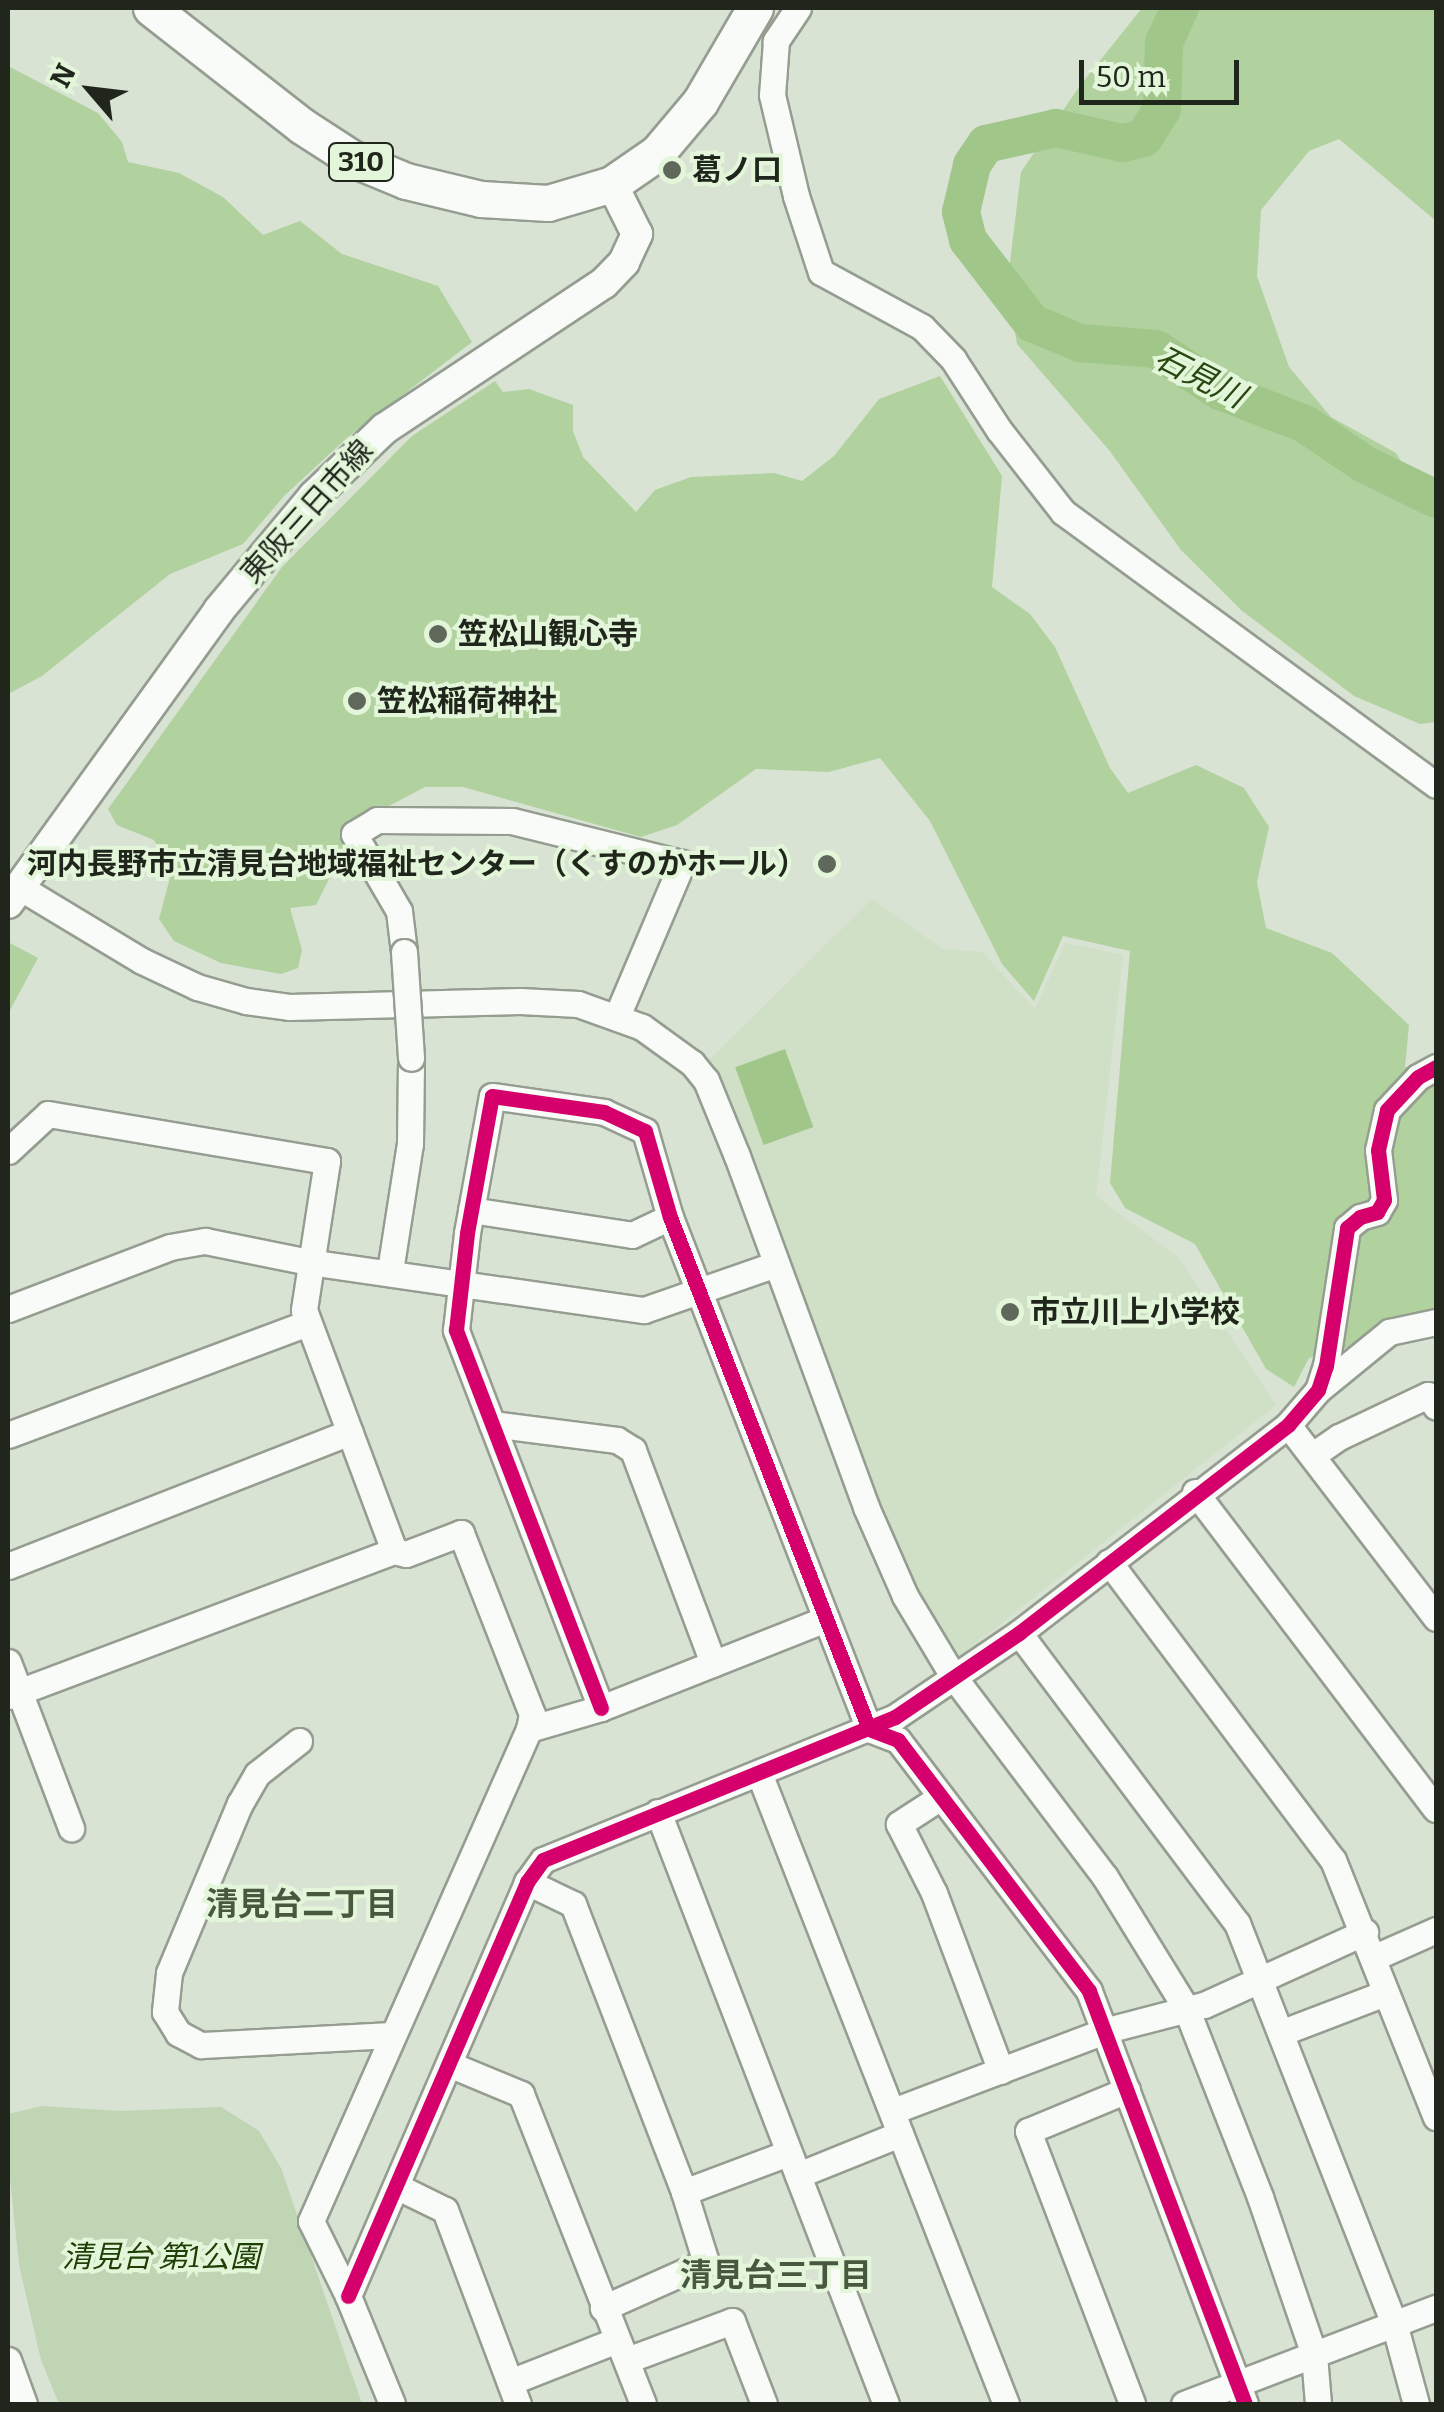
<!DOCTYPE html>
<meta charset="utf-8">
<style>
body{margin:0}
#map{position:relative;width:1444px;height:2412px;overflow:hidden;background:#d8e3d3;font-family:Bitter,"Noto Sans JP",serif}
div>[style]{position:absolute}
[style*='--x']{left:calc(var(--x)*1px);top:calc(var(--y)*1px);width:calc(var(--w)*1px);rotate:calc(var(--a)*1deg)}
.built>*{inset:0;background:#cfe0c6}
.green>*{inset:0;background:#bfd5b4}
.forest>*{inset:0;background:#b1d19e}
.water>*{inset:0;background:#a1c68a;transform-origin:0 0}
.river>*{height:38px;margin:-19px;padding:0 19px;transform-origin:19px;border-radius:19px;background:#a1c68a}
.roads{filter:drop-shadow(2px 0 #959d91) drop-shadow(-2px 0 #959d91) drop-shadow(0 2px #959d91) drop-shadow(0 -2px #959d91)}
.minor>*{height:25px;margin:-12.5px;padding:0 12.5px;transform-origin:12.5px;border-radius:12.5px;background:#f9fbf8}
.major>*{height:30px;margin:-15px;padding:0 15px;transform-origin:15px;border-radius:15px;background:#f9fbf8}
.highway>*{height:35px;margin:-17.5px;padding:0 17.5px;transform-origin:17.5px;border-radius:17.5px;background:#f9fbf8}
.bridges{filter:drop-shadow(2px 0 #959d91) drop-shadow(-2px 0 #959d91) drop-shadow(0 2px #959d91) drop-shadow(0 -2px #959d91)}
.minor-bridge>*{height:25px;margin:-12.5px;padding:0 12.5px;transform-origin:12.5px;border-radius:12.5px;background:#f9fbf8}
.cycleway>*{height:15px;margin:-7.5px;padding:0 7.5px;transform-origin:7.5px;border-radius:7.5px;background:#d6006c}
.dots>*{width:28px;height:28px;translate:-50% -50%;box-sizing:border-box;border:5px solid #e3f6da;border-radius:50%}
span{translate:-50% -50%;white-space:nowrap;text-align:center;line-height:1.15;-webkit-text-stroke:8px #e3f6da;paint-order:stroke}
.shield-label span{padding:2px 8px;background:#e3f6da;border:2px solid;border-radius:8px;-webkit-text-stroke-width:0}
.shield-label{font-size:28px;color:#20261c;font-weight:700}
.poi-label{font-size:30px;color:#20261c;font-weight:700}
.left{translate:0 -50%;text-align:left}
.right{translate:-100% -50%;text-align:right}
.street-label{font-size:30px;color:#20261c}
.park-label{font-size:30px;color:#203f06;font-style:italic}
.water-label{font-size:32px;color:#294811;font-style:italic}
.neighbourhood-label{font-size:32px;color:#48573f;font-weight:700}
.frame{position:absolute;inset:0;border:10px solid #20261c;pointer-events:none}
.north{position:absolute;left:40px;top:40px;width:100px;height:100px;-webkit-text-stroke:8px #e3f6da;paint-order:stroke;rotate:298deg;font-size:28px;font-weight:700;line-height:40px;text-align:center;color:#20261c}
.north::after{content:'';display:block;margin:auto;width:35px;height:45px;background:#20261c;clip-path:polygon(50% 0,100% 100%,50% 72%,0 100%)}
.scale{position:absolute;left:1079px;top:60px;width:160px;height:45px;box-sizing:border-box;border:5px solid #20261c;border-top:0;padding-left:12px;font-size:30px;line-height:35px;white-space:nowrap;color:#20261c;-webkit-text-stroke:8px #e3f6da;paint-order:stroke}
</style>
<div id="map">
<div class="built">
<i style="clip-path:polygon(872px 899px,943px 949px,982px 952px,1035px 1009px,1065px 943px,1123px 955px,1096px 1196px,1179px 1258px,1276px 1405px,959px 1657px,917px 1597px,874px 1498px,828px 1366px,705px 1064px)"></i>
</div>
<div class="green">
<i style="clip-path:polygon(42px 2106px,120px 2111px,221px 2107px,259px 2131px,281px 2168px,362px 2404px,59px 2404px,41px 2360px,19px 2265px,8px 2159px,8px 2114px)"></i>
</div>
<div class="forest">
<i style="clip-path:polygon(1142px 8px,1436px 8px,1436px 221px,1339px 139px,1309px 151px,1261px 210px,1257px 276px,1289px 367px,1331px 417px,1396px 453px,1434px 517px,1436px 722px,1420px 724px,1354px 696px,1241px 610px,1181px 550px,1109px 450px,1017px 344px,1007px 287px,1021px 172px,1079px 87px)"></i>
<i style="clip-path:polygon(8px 66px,98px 113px,122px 142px,128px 162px,179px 173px,223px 197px,263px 235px,300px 221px,342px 254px,438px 286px,472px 342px,348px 437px,285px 495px,243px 544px,170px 574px,42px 676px,8px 694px)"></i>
<i style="clip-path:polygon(940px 376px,1002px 476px,992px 587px,1030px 614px,1055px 647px,1110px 768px,1128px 793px,1196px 765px,1244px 788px,1269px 827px,1257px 882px,1266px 928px,1332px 953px,1409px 1025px,1405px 1067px,1436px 1072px,1436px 1309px,1381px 1320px,1350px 1347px,1309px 1358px,1294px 1387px,1266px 1369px,1195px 1244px,1125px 1208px,1110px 1183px,1130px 951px,1063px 936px,1034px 1001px,1002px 964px,930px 821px,880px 758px,829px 772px,756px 769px,677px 825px,641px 837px,463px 787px,425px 787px,368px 817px,341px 855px,316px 905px,290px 908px,302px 950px,298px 968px,281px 974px,221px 963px,174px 941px,159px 919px,171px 874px,154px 840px,117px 825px,108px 809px,282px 567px,412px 436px,495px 381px,503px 392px,529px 389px,573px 405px,573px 431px,583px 457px,636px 512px,655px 490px,691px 477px,774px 473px,802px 481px,834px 456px,879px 399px)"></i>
<i style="clip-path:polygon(8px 942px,38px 958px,8px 1014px)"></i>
</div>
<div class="water">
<i style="left:785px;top:1049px;width:83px;height:53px;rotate:70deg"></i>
</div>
<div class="river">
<i style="--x:1180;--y:8;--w:38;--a:115"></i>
<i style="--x:1164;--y:43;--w:66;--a:91.7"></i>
<i style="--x:1162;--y:109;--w:34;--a:122"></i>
<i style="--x:1144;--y:138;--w:23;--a:167"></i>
<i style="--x:1122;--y:143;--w:68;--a:-167.2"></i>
<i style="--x:1056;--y:128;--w:72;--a:167.1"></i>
<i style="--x:986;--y:144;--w:25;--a:124"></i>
<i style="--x:972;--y:165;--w:48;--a:103.2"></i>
<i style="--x:961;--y:212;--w:29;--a:76"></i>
<i style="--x:968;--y:240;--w:105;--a:52.4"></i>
<i style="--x:1032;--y:323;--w:52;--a:22.6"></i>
<i style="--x:1080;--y:343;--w:76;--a:4.5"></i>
<i style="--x:1156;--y:349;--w:77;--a:33.3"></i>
<i style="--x:1220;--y:391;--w:91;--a:21.2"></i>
<i style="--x:1305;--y:424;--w:71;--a:34.1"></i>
<i style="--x:1364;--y:464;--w:80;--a:25.9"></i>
</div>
<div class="roads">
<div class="minor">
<i style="--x:798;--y:8;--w:40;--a:124"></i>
<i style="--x:776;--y:41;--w:54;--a:94.2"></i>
<i style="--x:772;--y:95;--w:104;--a:76.6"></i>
<i style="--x:796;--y:196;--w:80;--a:71.8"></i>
<i style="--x:821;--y:272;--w:115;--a:28.6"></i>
<i style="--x:922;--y:327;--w:45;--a:45.9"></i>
<i style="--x:953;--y:359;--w:85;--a:57.1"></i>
<i style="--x:999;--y:430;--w:104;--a:52"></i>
<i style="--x:1063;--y:512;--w:462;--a:36.2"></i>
<i style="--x:21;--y:888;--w:141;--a:31.1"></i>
<i style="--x:142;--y:961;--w:61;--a:25.3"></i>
<i style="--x:197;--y:987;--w:51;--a:15.9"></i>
<i style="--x:246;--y:1001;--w:43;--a:7.9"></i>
<i style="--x:289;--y:1007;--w:231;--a:-1.5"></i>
<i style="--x:520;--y:1001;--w:58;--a:3"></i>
<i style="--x:578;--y:1004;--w:68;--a:19.8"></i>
<i style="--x:642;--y:1027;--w:62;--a:35.8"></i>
<i style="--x:692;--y:1063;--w:22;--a:51"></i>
<i style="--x:706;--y:1080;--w:82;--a:67.8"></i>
<i style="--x:737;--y:1156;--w:374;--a:69.8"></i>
<i style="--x:866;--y:1507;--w:97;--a:66.3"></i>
<i style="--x:905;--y:1596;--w:93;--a:59"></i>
<i style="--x:953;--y:1676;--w:252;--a:52.9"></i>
<i style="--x:1105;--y:1877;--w:154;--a:58.3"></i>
<i style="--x:1186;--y:2008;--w:203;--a:68.6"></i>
<i style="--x:1260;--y:2197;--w:167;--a:71.1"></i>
<i style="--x:1314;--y:2355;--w:49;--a:85.3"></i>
<i style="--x:404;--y:952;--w:41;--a:-97"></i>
<i style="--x:399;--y:911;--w:89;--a:-120.3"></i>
<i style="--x:354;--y:834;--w:27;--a:-31"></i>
<i style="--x:377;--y:820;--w:135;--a:0.4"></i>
<i style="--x:512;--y:821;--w:175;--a:13.9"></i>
<i style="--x:682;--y:863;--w:166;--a:113"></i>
<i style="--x:8;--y:1151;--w:54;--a:-42.8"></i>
<i style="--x:48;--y:1114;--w:283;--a:9.6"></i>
<i style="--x:327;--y:1161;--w:151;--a:98.8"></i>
<i style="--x:304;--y:1310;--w:257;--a:69.5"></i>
<i style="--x:471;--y:1210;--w:163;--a:8.8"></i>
<i style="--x:632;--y:1235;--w:42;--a:-25.3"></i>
<i style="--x:390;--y:1271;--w:129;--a:-81.1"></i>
<i style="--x:410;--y:1144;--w:86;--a:-89.3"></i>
<i style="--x:8;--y:1309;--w:173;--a:-20.9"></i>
<i style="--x:170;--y:1247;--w:36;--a:-10"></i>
<i style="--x:205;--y:1241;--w:106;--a:11.4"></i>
<i style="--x:309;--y:1262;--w:338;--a:8.2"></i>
<i style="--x:644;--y:1310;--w:140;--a:-19.2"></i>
<i style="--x:1318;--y:1390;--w:92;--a:-39.2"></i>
<i style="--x:1389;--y:1332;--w:48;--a:-12"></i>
<i style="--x:492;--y:1424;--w:126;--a:7.3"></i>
<i style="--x:617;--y:1440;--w:19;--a:32"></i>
<i style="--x:633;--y:1450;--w:228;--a:69.4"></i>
<i style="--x:1288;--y:1425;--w:243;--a:52.5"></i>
<i style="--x:8;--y:1435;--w:319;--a:-20.5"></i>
<i style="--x:1313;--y:1455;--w:32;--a:-35"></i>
<i style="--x:1339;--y:1437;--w:98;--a:-25.3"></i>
<i style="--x:1428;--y:1395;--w:14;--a:56"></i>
<i style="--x:1195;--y:1492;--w:398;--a:52.8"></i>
<i style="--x:1109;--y:1562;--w:373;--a:53.1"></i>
<i style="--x:1333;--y:1860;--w:277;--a:68.2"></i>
<i style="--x:8;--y:1566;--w:367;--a:-21.4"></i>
<i style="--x:1019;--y:1633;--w:363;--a:53.1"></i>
<i style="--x:1237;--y:1923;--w:430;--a:68.6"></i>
<i style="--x:1394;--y:2323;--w:84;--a:74.8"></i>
<i style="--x:8;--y:1662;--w:178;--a:69.2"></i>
<i style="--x:8;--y:1696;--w:412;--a:-20.6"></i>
<i style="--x:394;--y:1551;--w:12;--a:14"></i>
<i style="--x:406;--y:1554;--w:59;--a:-20.9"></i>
<i style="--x:461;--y:1533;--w:194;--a:68.6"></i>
<i style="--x:532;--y:1714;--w:15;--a:101"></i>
<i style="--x:529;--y:1729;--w:538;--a:113.9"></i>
<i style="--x:311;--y:2221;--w:84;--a:63.7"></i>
<i style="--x:348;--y:2296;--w:117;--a:67.8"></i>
<i style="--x:601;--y:1708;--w:405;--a:-111"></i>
<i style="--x:456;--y:1330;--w:98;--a:-83.5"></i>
<i style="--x:467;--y:1233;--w:139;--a:-79.7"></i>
<i style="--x:492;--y:1096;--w:113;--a:8.1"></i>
<i style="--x:604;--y:1112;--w:45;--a:24.9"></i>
<i style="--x:645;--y:1131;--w:90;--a:73.8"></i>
<i style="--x:670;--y:1217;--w:549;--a:68.76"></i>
<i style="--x:869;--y:1729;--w:31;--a:21"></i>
<i style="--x:898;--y:1740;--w:315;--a:52.7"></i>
<i style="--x:1089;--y:1991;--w:441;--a:69.3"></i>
<i style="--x:529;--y:1729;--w:75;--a:-16.3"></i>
<i style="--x:601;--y:1708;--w:242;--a:-21.6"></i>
<i style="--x:299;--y:1741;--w:53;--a:141.8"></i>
<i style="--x:257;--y:1774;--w:34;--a:120"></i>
<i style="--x:240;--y:1803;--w:184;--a:112.7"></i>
<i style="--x:169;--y:1973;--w:39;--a:96"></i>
<i style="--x:165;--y:2012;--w:25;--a:58"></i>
<i style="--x:178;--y:2033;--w:26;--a:28"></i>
<i style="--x:201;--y:2045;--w:192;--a:-3"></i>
<i style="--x:759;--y:1773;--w:678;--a:68.62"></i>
<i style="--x:939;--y:1798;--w:48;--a:147"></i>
<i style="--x:899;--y:1824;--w:77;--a:63.1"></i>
<i style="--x:934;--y:1893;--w:190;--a:69.4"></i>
<i style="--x:658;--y:1812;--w:634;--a:68.94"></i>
<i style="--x:527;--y:1882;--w:51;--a:25.6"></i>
<i style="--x:573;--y:1904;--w:309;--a:68.9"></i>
<i style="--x:684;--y:2192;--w:73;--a:72.6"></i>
<i style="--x:706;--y:2262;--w:113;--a:155.9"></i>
<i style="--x:1375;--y:1957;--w:67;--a:-23.9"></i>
<i style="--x:1283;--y:2032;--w:109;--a:-20.9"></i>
<i style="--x:451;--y:2065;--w:76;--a:22.5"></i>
<i style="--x:521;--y:2094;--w:333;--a:68.5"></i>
<i style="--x:1127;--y:2090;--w:107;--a:157.5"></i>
<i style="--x:1028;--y:2131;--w:292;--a:69.1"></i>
<i style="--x:893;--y:2111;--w:229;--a:-20.7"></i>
<i style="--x:1107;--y:2030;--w:100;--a:-14.5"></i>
<i style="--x:1204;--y:2005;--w:177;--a:-24.4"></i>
<i style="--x:798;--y:2175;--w:110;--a:-21.9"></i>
<i style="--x:398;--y:2187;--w:52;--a:26.1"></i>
<i style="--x:445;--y:2210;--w:207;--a:69.4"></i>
<i style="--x:684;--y:2192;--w:111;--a:-20.6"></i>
<i style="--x:348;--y:2296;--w:451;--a:-66.6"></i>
<i style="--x:527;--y:1882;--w:27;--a:-54"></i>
<i style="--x:543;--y:1860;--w:380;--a:-22.1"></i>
<i style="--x:895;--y:1717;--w:150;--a:-34.1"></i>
<i style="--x:1019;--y:1633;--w:340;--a:-37.7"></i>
<i style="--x:1288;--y:1425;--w:46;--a:-49.4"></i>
<i style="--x:1318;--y:1390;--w:25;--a:-72"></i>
<i style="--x:1326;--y:1366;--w:140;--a:-81.3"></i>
<i style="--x:1347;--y:1228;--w:17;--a:-40"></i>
<i style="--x:1360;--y:1217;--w:18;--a:-16"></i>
<i style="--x:1377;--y:1212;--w:14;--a:-60"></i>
<i style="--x:1384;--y:1200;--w:50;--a:-96.8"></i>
<i style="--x:1378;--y:1150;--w:41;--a:-77.3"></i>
<i style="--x:1387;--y:1110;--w:45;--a:-46.8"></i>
<i style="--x:1418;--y:1077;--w:21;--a:-29"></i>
<i style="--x:8;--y:2360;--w:47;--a:70"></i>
<i style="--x:627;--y:2360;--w:112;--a:-20.4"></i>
<i style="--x:732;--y:2321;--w:89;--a:68.9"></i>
<i style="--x:510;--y:2382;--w:115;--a:-21.4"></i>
<i style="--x:1184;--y:2404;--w:270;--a:-20.9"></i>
</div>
<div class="major">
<i style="--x:8;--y:903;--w:361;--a:-54.2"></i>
<i style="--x:219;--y:610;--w:148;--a:-50.2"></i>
<i style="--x:314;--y:496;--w:97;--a:-43.7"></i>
<i style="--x:384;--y:429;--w:264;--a:-33.6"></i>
<i style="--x:604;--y:283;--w:29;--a:-46"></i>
<i style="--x:624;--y:262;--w:31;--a:-65"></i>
<i style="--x:637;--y:234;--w:56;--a:-116.6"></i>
</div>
<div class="highway">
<i style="--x:151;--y:8;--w:192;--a:38"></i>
<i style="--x:302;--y:126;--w:61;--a:32.9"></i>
<i style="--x:353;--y:159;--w:57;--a:22.5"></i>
<i style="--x:406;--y:181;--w:77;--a:13.5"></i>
<i style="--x:481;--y:199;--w:67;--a:3.4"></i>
<i style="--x:548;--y:203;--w:67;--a:-16.5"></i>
<i style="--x:612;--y:184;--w:55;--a:-34.6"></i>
<i style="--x:657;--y:153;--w:67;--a:-49.9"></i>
<i style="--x:700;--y:102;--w:109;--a:-59.7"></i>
</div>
</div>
<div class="bridges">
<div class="minor-bridge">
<i style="--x:404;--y:952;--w:106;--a:86.2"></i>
</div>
</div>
<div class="cycleway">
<i style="--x:601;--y:1708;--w:405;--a:-111"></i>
<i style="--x:456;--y:1330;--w:98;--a:-83.5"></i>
<i style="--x:467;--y:1233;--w:139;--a:-79.7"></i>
<i style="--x:492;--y:1096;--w:113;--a:8.1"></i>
<i style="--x:604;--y:1112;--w:45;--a:24.9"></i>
<i style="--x:645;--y:1131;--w:90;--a:73.8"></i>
<i style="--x:670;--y:1217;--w:549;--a:68.76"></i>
<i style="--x:869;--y:1729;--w:31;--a:21"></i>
<i style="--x:898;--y:1740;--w:315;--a:52.7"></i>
<i style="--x:1089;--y:1991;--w:441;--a:69.3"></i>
<i style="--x:348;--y:2296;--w:451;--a:-66.6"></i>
<i style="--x:527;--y:1882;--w:27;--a:-54"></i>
<i style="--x:543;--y:1860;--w:380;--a:-22.1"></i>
<i style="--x:895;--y:1717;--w:150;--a:-34.1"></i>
<i style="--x:1019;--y:1633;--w:340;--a:-37.7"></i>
<i style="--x:1288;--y:1425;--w:46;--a:-49.4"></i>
<i style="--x:1318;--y:1390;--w:25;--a:-72"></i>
<i style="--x:1326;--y:1366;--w:140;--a:-81.3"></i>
<i style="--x:1347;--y:1228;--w:17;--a:-40"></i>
<i style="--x:1360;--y:1217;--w:18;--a:-16"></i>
<i style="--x:1377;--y:1212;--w:14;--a:-60"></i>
<i style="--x:1384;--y:1200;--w:50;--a:-96.8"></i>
<i style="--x:1378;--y:1150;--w:41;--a:-77.3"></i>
<i style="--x:1387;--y:1110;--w:45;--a:-46.8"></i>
<i style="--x:1418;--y:1077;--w:21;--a:-29"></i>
</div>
<div class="dots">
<i style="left:672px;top:170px;background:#60685c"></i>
<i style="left:438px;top:634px;background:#60685c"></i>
<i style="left:357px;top:701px;background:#60685c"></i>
<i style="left:827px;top:864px;background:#60685c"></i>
<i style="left:1010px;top:1312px;background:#60685c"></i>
</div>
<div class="shield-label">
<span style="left:361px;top:162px">310</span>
</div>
<div class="poi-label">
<span class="left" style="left:692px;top:170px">葛ノ口</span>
<span class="left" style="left:458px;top:634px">笠松山観心寺</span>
<span class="left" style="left:377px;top:701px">笠松稲荷神社</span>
<span class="right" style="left:807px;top:864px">河内長野市立清見台地域福祉センター（くすのかホール）</span>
<span class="left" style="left:1030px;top:1312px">市立川上小学校</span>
</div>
<div class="street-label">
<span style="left:307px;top:512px;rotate:-48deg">東阪三日市線</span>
</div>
<div class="park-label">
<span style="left:161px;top:2257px">清見台 第1公園</span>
</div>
<div class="water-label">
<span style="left:1200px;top:377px;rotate:27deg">石見川</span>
</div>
<div class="neighbourhood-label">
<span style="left:302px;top:1904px">清見台二丁目</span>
<span style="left:776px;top:2275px">清見台三丁目</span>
</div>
<div class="frame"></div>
<div class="north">N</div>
<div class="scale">50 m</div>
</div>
